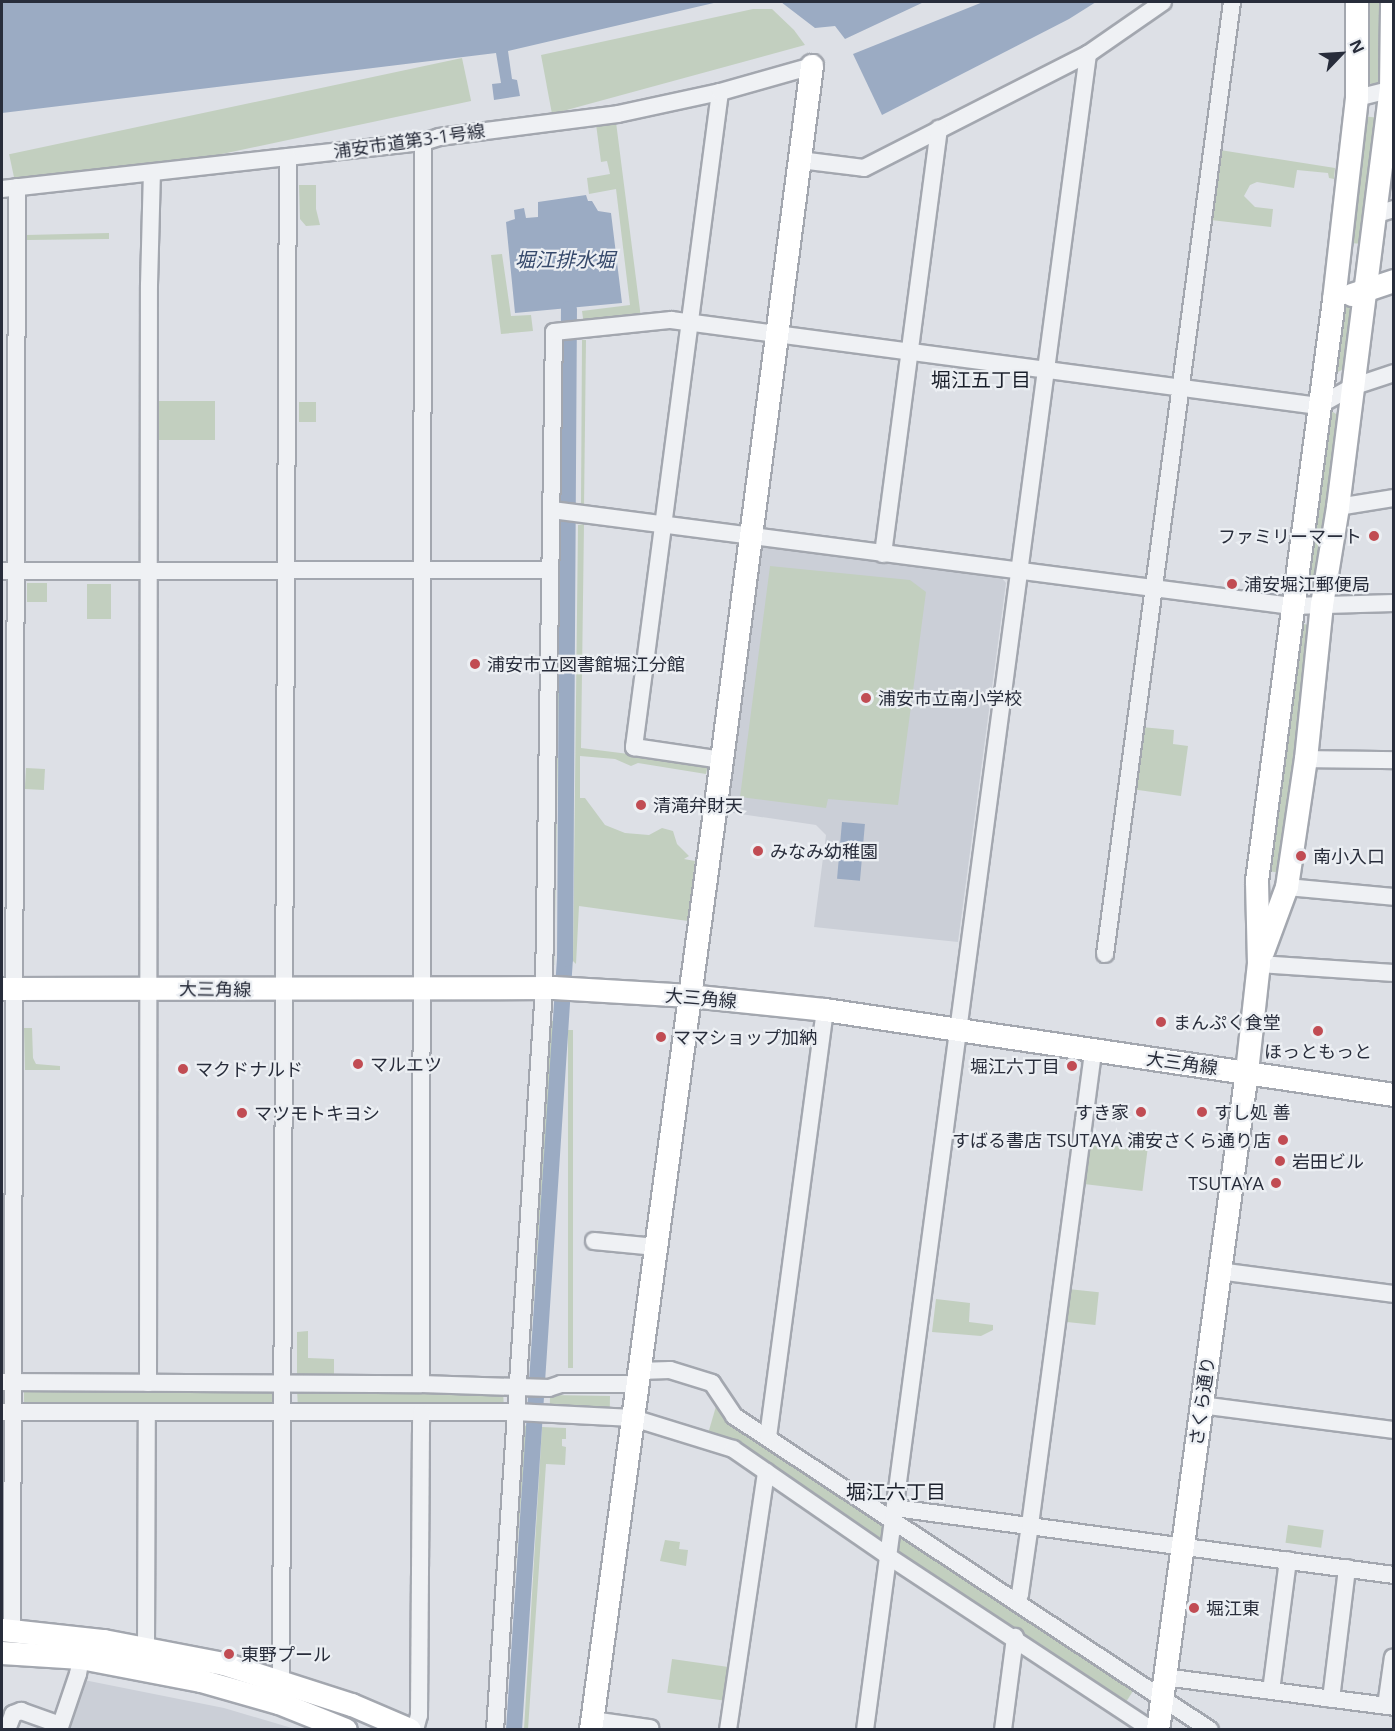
<!DOCTYPE html>
<meta charset="utf-8">
<style>
body{margin:0}
#map{position:relative;width:1395px;height:1731px;overflow:hidden;background:#dde0e6;font-family:"Open Sans","Noto Sans JP",sans-serif}
div>[style]{position:absolute}
[style*='--x']{left:calc(var(--x)*1px);top:calc(var(--y)*1px);width:calc(var(--w)*1px);rotate:calc(var(--a)*1deg)}
.built>*{inset:0;background:#cbcfd7}
.green>*{inset:0;background:#c2cfbf;transform-origin:0 0}
.water>*{inset:0;background:#9babc3;transform-origin:0 0}
.canal>*{height:16px;margin:-8px;padding:0 8px;transform-origin:8px;border-radius:8px;background:#9babc3}
.roads{filter:drop-shadow(2px 0 #a3a7af) drop-shadow(-2px 0 #a3a7af) drop-shadow(0 2px #a3a7af) drop-shadow(0 -2px #a3a7af)}
.street>*{height:16px;margin:-8px;padding:0 8px;transform-origin:8px;border-radius:8px;background:#eff1f4}
.secondary>*{height:22px;margin:-11px;padding:0 11px;transform-origin:11px;border-radius:11px;background:#fff}
.dots>*{width:16px;height:16px;translate:-50% -50%;box-sizing:border-box;border:3px solid #eceff3;border-radius:50%}
span{translate:-50% -50%;white-space:nowrap;text-align:center;line-height:1.15;-webkit-text-stroke:4.5px #eceff3;paint-order:stroke}
.street-label{font-size:18px;color:#282d3b}
.poi-label{font-size:18px;color:#282d3b}
.right{translate:-100% -50%;text-align:right}
.left{translate:0 -50%;text-align:left}
.water-label{font-size:20px;color:#36496b;font-style:italic}
.neighbourhood-label{font-size:20px;color:#1a1f2b}
.frame{position:absolute;inset:0;border:3px solid #282d3b;pointer-events:none}
.north{position:absolute;left:1311px;top:24px;width:60px;height:60px;-webkit-text-stroke:4px #eceff3;paint-order:stroke;rotate:65deg;font-size:16px;font-weight:700;line-height:24px;text-align:center;color:#282d3b}
.north::after{content:'';display:block;margin:auto;width:21px;height:27px;background:#282d3b;clip-path:polygon(50% 0,100% 100%,50% 72%,0 100%)}
</style>
<div id="map">
<div class="built">
<i style="clip-path:polygon(761px 546px,1002px 578px,1006px 583px,958px 942px,814px 927px,826px 835px,816px 825px,727px 812px)"></i>
<i style="clip-path:polygon(84px 1680px,224px 1708px,295px 1729px,68px 1730px)"></i>
</div>
<div class="green">
<i style="clip-path:polygon(1363px 2px,1384px 2px,1384px 80px,1379px 85px,1365px 83px)"></i>
<i style="clip-path:polygon(753px 9px,772px 9px,794px 30px,805px 45px,552px 114px,541px 55px)"></i>
<i style="left:462px;top:58px;width:44px;height:463px;rotate:78deg"></i>
<i style="clip-path:polygon(1362px 116px,1380px 118px,1364px 244px,1349px 243px)"></i>
<i style="clip-path:polygon(616px 122px,641px 318px,584px 325px,582px 311px,630px 305px,616px 189px,589px 194px,587px 178px,610px 174px,607px 161px,601px 162px,596px 124px)"></i>
<i style="clip-path:polygon(1220px 150px,1335px 168px,1334px 179px,1329px 178px,1328px 173px,1297px 170px,1294px 188px,1257px 182px,1250px 185px,1244px 196px,1255px 207px,1273px 209px,1271px 227px,1211px 220px)"></i>
<i style="clip-path:polygon(299px 185px,316px 185px,316px 209px,320px 225px,306px 226px,300px 219px)"></i>
<i style="clip-path:polygon(109px 233px,109px 239px,27px 240px,26px 235px)"></i>
<i style="clip-path:polygon(502px 254px,511px 316px,531px 315px,533px 331px,501px 334px,491px 255px)"></i>
<i style="clip-path:polygon(1347px 305px,1352px 309px,1344px 369px,1338px 372px,1335px 369px,1344px 306px)"></i>
<i style="clip-path:polygon(582px 340px,586px 340px,584px 508px,581px 503px)"></i>
<i style="clip-path:polygon(562px 342px,564px 343px,563px 505px,559px 501px)"></i>
<i style="left:158px;top:401px;width:57px;height:39px"></i>
<i style="left:299px;top:402px;width:17px;height:20px"></i>
<i style="clip-path:polygon(1333px 412px,1339px 416px,1317px 583px,1311px 583px,1306px 581px,1327px 414px)"></i>
<i style="left:562px;top:523px;width:442px;height:4px;rotate:91deg"></i>
<i style="clip-path:polygon(584px 524px,581px 748px,708px 764px,706px 774px,638px 763px,631px 766px,615px 759px,580px 756px,580px 798px,585px 798px,605px 825px,625px 833px,649px 835px,662px 828px,673px 831px,677px 844px,689px 856px,684px 859px,695px 861px,688px 921px,579px 906px,576px 964px,573px 961px,578px 525px)"></i>
<i style="clip-path:polygon(770px 566px,910px 580px,926px 592px,898px 805px,828px 799px,826px 808px,740px 797px)"></i>
<i style="left:27px;top:583px;width:20px;height:19px"></i>
<i style="left:111px;top:584px;width:35px;height:24px;rotate:90deg"></i>
<i style="clip-path:polygon(1305px 624px,1310px 627px,1313px 634px,1280px 873px,1264px 870px,1299px 626px)"></i>
<i style="clip-path:polygon(1141px 727px,1174px 730px,1173px 744px,1188px 746px,1181px 796px,1131px 789px)"></i>
<i style="left:26px;top:768px;width:19px;height:21px;rotate:3deg"></i>
<i style="clip-path:polygon(552px 1021px,554px 1021px,528px 1379px,526px 1373px,547px 1032px)"></i>
<i style="clip-path:polygon(24px 1028px,32px 1028px,33px 1058px,36px 1064px,60px 1066px,60px 1070px,25px 1070px)"></i>
<i style="left:568px;top:1030px;width:5px;height:338px"></i>
<i style="left:1087px;top:1142px;width:61px;height:42px;rotate:7deg"></i>
<i style="left:1068px;top:1289px;width:31px;height:33px;rotate:6deg"></i>
<i style="clip-path:polygon(936px 1299px,970px 1303px,969px 1322px,993px 1325px,993px 1330px,981px 1336px,932px 1332px)"></i>
<i style="clip-path:polygon(308px 1331px,308px 1358px,334px 1359px,334px 1378px,297px 1377px,297px 1332px)"></i>
<i style="left:24px;top:1388px;width:251px;height:20px"></i>
<i style="clip-path:polygon(297px 1390px,503px 1392px,504px 1408px,298px 1409px)"></i>
<i style="left:550px;top:1395px;width:60px;height:16px;rotate:1deg"></i>
<i style="clip-path:polygon(717px 1403px,885px 1521px,883px 1543px,707px 1437px)"></i>
<i style="clip-path:polygon(527px 1424px,503px 1729px,521px 1431px)"></i>
<i style="clip-path:polygon(542px 1427px,566px 1428px,566px 1439px,562px 1439px,562px 1446px,566px 1447px,565px 1465px,546px 1464px,528px 1729px,524px 1729px)"></i>
<i style="left:1288px;top:1525px;width:36px;height:18px;rotate:8deg"></i>
<i style="left:900px;top:1534px;width:281px;height:19px;rotate:33deg"></i>
<i style="clip-path:polygon(665px 1540px,680px 1542px,679px 1549px,688px 1550px,686px 1566px,660px 1561px)"></i>
<i style="left:672px;top:1659px;width:57px;height:34px;rotate:8deg"></i>
</div>
<div class="water">
<i style="clip-path:polygon(2px 2px,718px 2px,508px 51px,512px 79px,517px 80px,520px 96px,494px 100px,492px 84px,501px 83px,496px 53px,2px 113px)"></i>
<i style="clip-path:polygon(781px 2px,924px 2px,845px 39px,835px 26px,815px 28px)"></i>
<i style="clip-path:polygon(983px 2px,1096px 2px,1069px 19px,882px 115px,853px 54px)"></i>
<i style="clip-path:polygon(586px 195px,588px 201px,592px 201px,598px 211px,611px 213px,622px 303px,515px 313px,506px 222px,515px 219px,514px 210px,524px 208px,526px 218px,538px 217px,538px 202px)"></i>
<i style="left:842px;top:822px;width:23px;height:57px;rotate:5deg"></i>
</div>
<div class="canal">
<i style="--x:514;--y:1730;--w:773;--a:-86.22"></i>
<i style="--x:565;--y:959;--w:650;--a:-89.65"></i>
</div>
<div class="roads">
<div class="street">
<i style="--x:720;--y:92;--w:661;--a:97.48"></i>
<i style="--x:634;--y:747;--w:89;--a:8.4"></i>
<i style="--x:1357;--y:98;--w:38;--a:-14"></i>
<i style="--x:800;--y:160;--w:64;--a:7.1"></i>
<i style="--x:864;--y:168;--w:251;--a:-27"></i>
<i style="--x:1088;--y:54;--w:91;--a:-34.7"></i>
<i style="--x:2;--y:189;--w:424;--a:-6.4"></i>
<i style="--x:423;--y:142;--w:17;--a:-17"></i>
<i style="--x:439;--y:137;--w:180;--a:-7.3"></i>
<i style="--x:618;--y:114;--w:104;--a:-12.2"></i>
<i style="--x:720;--y:92;--w:96;--a:-15.8"></i>
<i style="--x:1374;--y:215;--w:21;--a:-17"></i>
<i style="--x:1338;--y:507;--w:57;--a:-9.1"></i>
<i style="--x:552;--y:510;--w:746;--a:7.39"></i>
<i style="--x:1292;--y:606;--w:102;--a:-1.7"></i>
<i style="--x:883;--y:554;--w:429;--a:-82.5"></i>
<i style="--x:2;--y:571;--w:548;--a:-0.1"></i>
<i style="--x:1306;--y:759;--w:88;--a:0.7"></i>
<i style="--x:1287;--y:887;--w:107;--a:5.3"></i>
<i style="--x:1105;--y:954;--w:960;--a:-82.4"></i>
<i style="--x:1259;--y:964;--w:135;--a:3.8"></i>
<i style="--x:594;--y:1241;--w:62;--a:5.5"></i>
<i style="--x:1219;--y:1271;--w:177;--a:7.5"></i>
<i style="--x:639;--y:1371;--w:31;--a:-2"></i>
<i style="--x:670;--y:1370;--w:44;--a:17.2"></i>
<i style="--x:712;--y:1383;--w:40;--a:56"></i>
<i style="--x:734;--y:1416;--w:570;--a:33.41"></i>
<i style="--x:2;--y:1382;--w:419;--a:0.3"></i>
<i style="--x:421;--y:1384;--w:128;--a:1.8"></i>
<i style="--x:549;--y:1388;--w:13;--a:-18"></i>
<i style="--x:561;--y:1384;--w:77;--a:0"></i>
<i style="--x:148;--y:1383;--w:1098;--a:-89.95"></i>
<i style="--x:149;--y:285;--w:112;--a:-88.5"></i>
<i style="--x:421;--y:1384;--w:1242;--a:-89.91"></i>
<i style="--x:1201;--y:1405;--w:195;--a:7.4"></i>
<i style="--x:2;--y:1412;--w:513;--a:0"></i>
<i style="--x:515;--y:1412;--w:118;--a:2.9"></i>
<i style="--x:633;--y:1418;--w:105;--a:17.2"></i>
<i style="--x:733;--y:1449;--w:188;--a:34.6"></i>
<i style="--x:888;--y:1556;--w:316;--a:33.4"></i>
<i style="--x:768;--y:1437;--w:431;--a:-82.4"></i>
<i style="--x:895;--y:1508;--w:503;--a:7.65"></i>
<i style="--x:1016;--y:1602;--w:9;--a:-63"></i>
<i style="--x:1020;--y:1594;--w:70;--a:-81.8"></i>
<i style="--x:1030;--y:1525;--w:478;--a:-82.4"></i>
<i style="--x:12;--y:1630;--w:1443;--a:-89.8"></i>
<i style="--x:146;--y:1648;--w:235;--a:-89.8"></i>
<i style="--x:1164;--y:1677;--w:232;--a:7.4"></i>
<i style="--x:281;--y:1681;--w:1524;--a:-89.74"></i>
<i style="--x:1271;--y:1691;--w:132;--a:-82.6"></i>
<i style="--x:1331;--y:1699;--w:132;--a:-83"></i>
<i style="--x:1386;--y:1706;--w:49;--a:-81.9"></i>
<i style="--x:592;--y:1720;--w:59;--a:7.9"></i>
<i style="--x:7;--y:1730;--w:17;--a:-69"></i>
<i style="--x:13;--y:1714;--w:9;--a:-21"></i>
<i style="--x:21;--y:1711;--w:41;--a:19.7"></i>
<i style="--x:59;--y:1730;--w:59;--a:-71.3"></i>
<i style="--x:78;--y:1674;--w:16;--a:-79"></i>
<i style="--x:415;--y:1730;--w:16;--a:-75"></i>
<i style="--x:419;--y:1715;--w:302;--a:-89.6"></i>
<i style="--x:495;--y:1730;--w:744;--a:-86.22"></i>
<i style="--x:544;--y:988;--w:656;--a:-89.13"></i>
<i style="--x:554;--y:332;--w:118;--a:-5.9"></i>
<i style="--x:671;--y:320;--w:653;--a:7.57"></i>
<i style="--x:1318;--y:406;--w:39;--a:-29"></i>
<i style="--x:1352;--y:387;--w:44;--a:-18.4"></i>
<i style="--x:728;--y:1730;--w:261;--a:-81.6"></i>
<i style="--x:865;--y:1730;--w:1691;--a:-82.42"></i>
<i style="--x:1003;--y:1730;--w:94;--a:-82.6"></i>
</div>
<div class="secondary">
<i style="--x:1352;--y:295;--w:44;--a:-18.4"></i>
<i style="--x:1263;--y:952;--w:69;--a:-69.7"></i>
<i style="--x:1287;--y:887;--w:129;--a:-81.6"></i>
<i style="--x:1306;--y:759;--w:155;--a:-84.1"></i>
<i style="--x:1322;--y:605;--w:99;--a:-80.7"></i>
<i style="--x:1338;--y:507;--w:420;--a:-82.8"></i>
<i style="--x:1391;--y:90;--w:88;--a:-89.3"></i>
<i style="--x:2;--y:989;--w:552;--a:-0.1"></i>
<i style="--x:554;--y:988;--w:136;--a:3.4"></i>
<i style="--x:690;--y:996;--w:136;--a:5.9"></i>
<i style="--x:825;--y:1010;--w:575;--a:8.5"></i>
<i style="--x:2;--y:1630;--w:103;--a:6.2"></i>
<i style="--x:104;--y:1641;--w:122;--a:10.9"></i>
<i style="--x:224;--y:1664;--w:134;--a:17.8"></i>
<i style="--x:352;--y:1705;--w:63;--a:23.3"></i>
<i style="--x:2;--y:1653;--w:79;--a:3.6"></i>
<i style="--x:81;--y:1658;--w:122;--a:10.9"></i>
<i style="--x:201;--y:1681;--w:81;--a:15.8"></i>
<i style="--x:279;--y:1703;--w:72;--a:21.9"></i>
<i style="--x:591;--y:1730;--w:979;--a:-82.31"></i>
<i style="--x:722;--y:760;--w:700;--a:-82.61"></i>
<i style="--x:1158;--y:1730;--w:664;--a:-82.3"></i>
<i style="--x:1247;--y:1072;--w:109;--a:-83.7"></i>
<i style="--x:1259;--y:964;--w:83;--a:-91.4"></i>
<i style="--x:1257;--y:881;--w:586;--a:-82.45"></i>
<i style="--x:1334;--y:300;--w:203;--a:-83.5"></i>
<i style="--x:1357;--y:98;--w:96;--a:-90"></i>
</div>
</div>
<div class="dots">
<i style="left:1374px;top:536px;background:#c14c53"></i>
<i style="left:1232px;top:584px;background:#c14c53"></i>
<i style="left:475px;top:664px;background:#c14c53"></i>
<i style="left:866px;top:698px;background:#c14c53"></i>
<i style="left:641px;top:805px;background:#c14c53"></i>
<i style="left:758px;top:851px;background:#c14c53"></i>
<i style="left:1301px;top:856px;background:#c14c53"></i>
<i style="left:1161px;top:1022px;background:#c14c53"></i>
<i style="left:1318px;top:1031px;background:#c14c53"></i>
<i style="left:661px;top:1037px;background:#c14c53"></i>
<i style="left:358px;top:1064px;background:#c14c53"></i>
<i style="left:1072px;top:1066px;background:#c14c53"></i>
<i style="left:183px;top:1069px;background:#c14c53"></i>
<i style="left:1141px;top:1112px;background:#c14c53"></i>
<i style="left:1202px;top:1112px;background:#c14c53"></i>
<i style="left:242px;top:1113px;background:#c14c53"></i>
<i style="left:1283px;top:1140px;background:#c14c53"></i>
<i style="left:1280px;top:1161px;background:#c14c53"></i>
<i style="left:1276px;top:1183px;background:#c14c53"></i>
<i style="left:1194px;top:1608px;background:#c14c53"></i>
<i style="left:229px;top:1654px;background:#c14c53"></i>
</div>
<div class="street-label">
<span style="left:409px;top:141px;rotate:-8deg">浦安市道第3-1号線</span>
<span style="left:215px;top:989px;rotate:1deg">大三角線</span>
<span style="left:701px;top:998px;rotate:5deg">大三角線</span>
<span style="left:1182px;top:1063px;rotate:8deg">大三角線</span>
<span style="left:1202px;top:1401px;rotate:-82deg">さくら通り</span>
</div>
<div class="poi-label">
<span class="right" style="left:1362px;top:536px">ファミリーマート</span>
<span class="left" style="left:1244px;top:584px">浦安堀江郵便局</span>
<span class="left" style="left:487px;top:664px">浦安市立図書館堀江分館</span>
<span class="left" style="left:878px;top:698px">浦安市立南小学校</span>
<span class="left" style="left:653px;top:805px">清滝弁財天</span>
<span class="left" style="left:770px;top:851px">みなみ幼稚園</span>
<span class="left" style="left:1313px;top:856px">南小入口</span>
<span class="left" style="left:1173px;top:1022px">まんぷく食堂</span>
<span class="left" style="left:673px;top:1037px">ママショップ加納</span>
<span style="left:1318px;top:1051px">ほっともっと</span>
<span class="left" style="left:370px;top:1064px">マルエツ</span>
<span class="right" style="left:1060px;top:1066px">堀江六丁目</span>
<span class="left" style="left:195px;top:1069px">マクドナルド</span>
<span class="right" style="left:1129px;top:1112px">すき家</span>
<span class="left" style="left:1214px;top:1112px">すし処 善</span>
<span class="left" style="left:254px;top:1113px">マツモトキヨシ</span>
<span class="right" style="left:1271px;top:1140px">すばる書店 TSUTAYA 浦安さくら通り店</span>
<span class="left" style="left:1292px;top:1161px">岩田ビル</span>
<span class="right" style="left:1264px;top:1183px">TSUTAYA</span>
<span class="left" style="left:1206px;top:1608px">堀江東</span>
<span class="left" style="left:241px;top:1654px">東野プール</span>
</div>
<div class="water-label">
<span style="left:565px;top:259px">堀江排水堀</span>
</div>
<div class="neighbourhood-label">
<span style="left:981px;top:379px">堀江五丁目</span>
<span style="left:896px;top:1491px">堀江六丁目</span>
</div>
<div class="frame"></div>
<div class="north">N</div>
</div>
